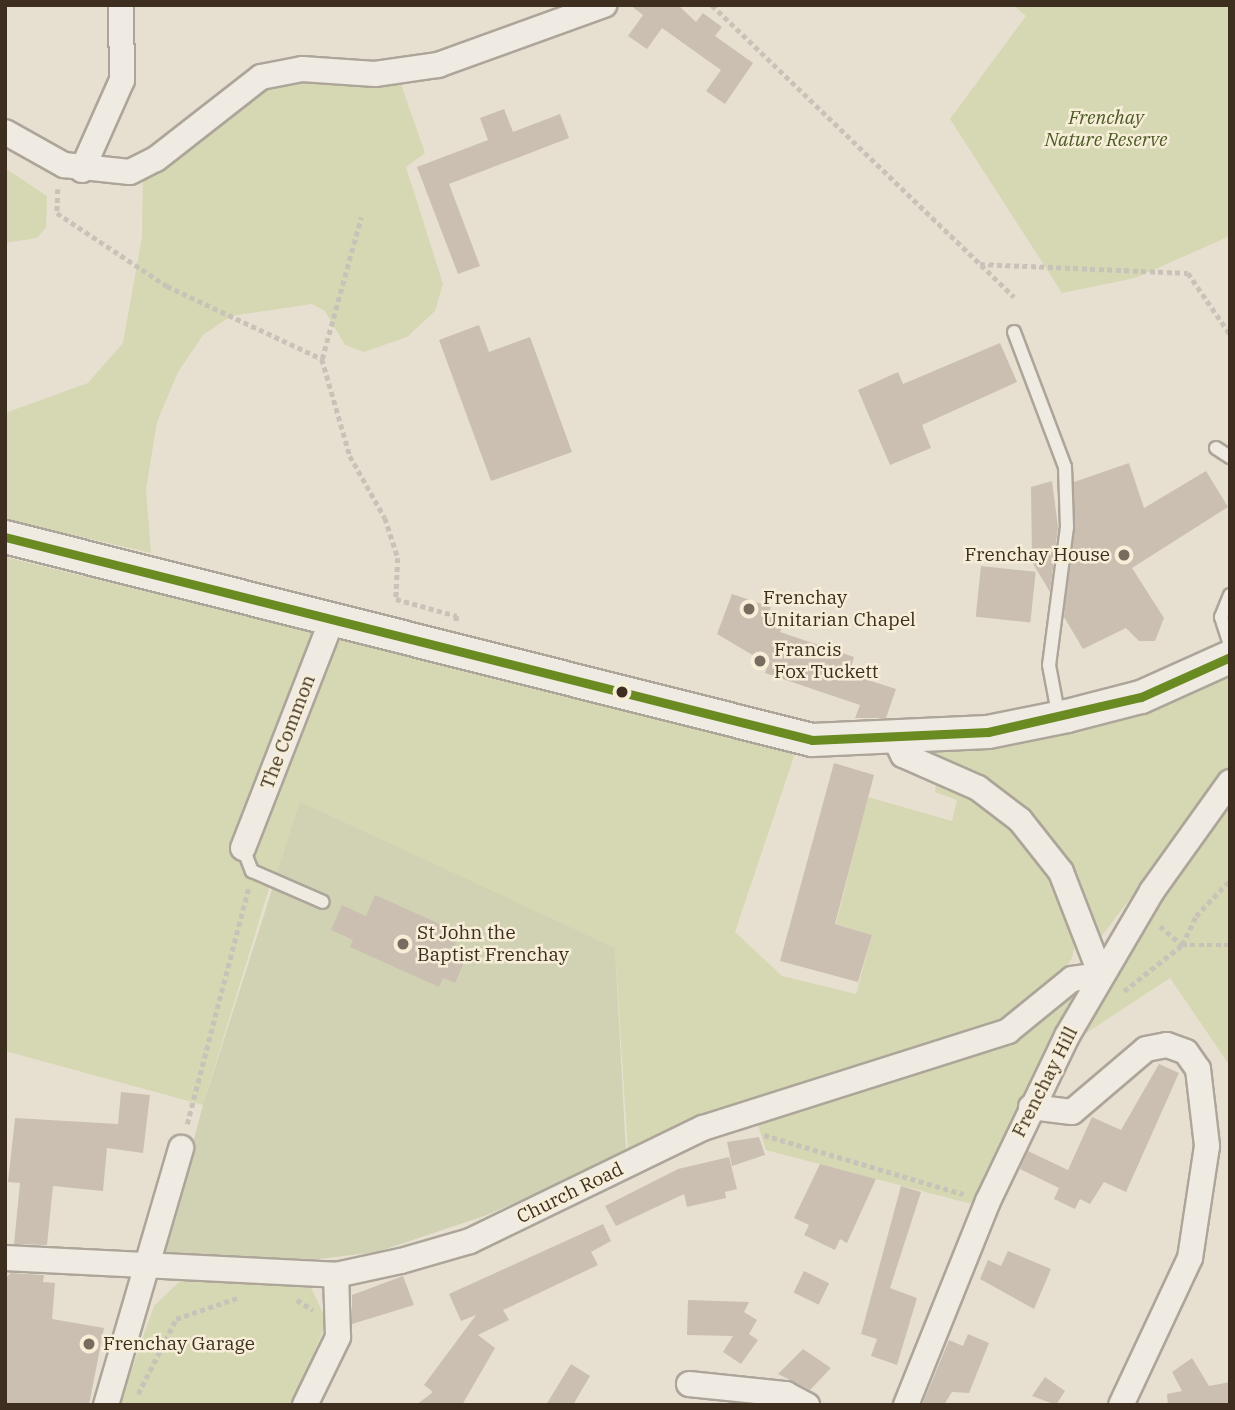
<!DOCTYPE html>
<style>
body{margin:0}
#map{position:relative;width:1235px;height:1410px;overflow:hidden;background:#e7e0d1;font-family:"IBM Plex Serif",serif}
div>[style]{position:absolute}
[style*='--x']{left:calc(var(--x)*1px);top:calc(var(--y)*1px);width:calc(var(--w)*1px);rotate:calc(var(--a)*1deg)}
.green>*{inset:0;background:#d6d7b3}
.cemetery>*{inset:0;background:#d1d1b3}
.building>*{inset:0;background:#cbbfb2;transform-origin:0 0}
.path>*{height:4.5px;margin-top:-2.25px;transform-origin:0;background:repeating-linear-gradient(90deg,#c8c2b9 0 5px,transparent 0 8.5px)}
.roads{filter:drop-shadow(2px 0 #ada599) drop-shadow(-2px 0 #ada599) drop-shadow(0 2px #ada599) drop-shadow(0 -2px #ada599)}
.service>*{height:12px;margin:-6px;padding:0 6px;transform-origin:6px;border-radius:6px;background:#efebe3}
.minor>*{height:24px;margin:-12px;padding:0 12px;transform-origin:12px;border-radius:12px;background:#efebe3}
.tertiary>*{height:32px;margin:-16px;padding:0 16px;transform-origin:16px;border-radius:16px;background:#efebe3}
.bus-1>*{height:9px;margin:-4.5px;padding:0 4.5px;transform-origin:4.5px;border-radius:4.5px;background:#6a8a22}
.dots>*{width:19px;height:19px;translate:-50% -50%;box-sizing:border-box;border:4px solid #f7eed8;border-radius:50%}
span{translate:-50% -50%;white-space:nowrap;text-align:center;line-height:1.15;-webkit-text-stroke:5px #f7eed8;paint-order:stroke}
.park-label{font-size:19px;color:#4d5a26;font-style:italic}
.poi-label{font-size:19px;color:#3d2e20}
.right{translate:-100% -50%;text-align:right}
.left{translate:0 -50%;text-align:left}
.street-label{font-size:19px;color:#3d2e20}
.frame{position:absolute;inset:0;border:7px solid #3d2e20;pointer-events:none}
</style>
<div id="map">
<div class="green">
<i style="clip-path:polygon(1013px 5px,1230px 5px,1230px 236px,1135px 278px,1062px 293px,950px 119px,1026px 16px)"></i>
<i style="clip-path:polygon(397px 73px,425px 153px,406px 167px,443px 284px,435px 311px,407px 337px,364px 352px,345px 345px,325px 311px,312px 304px,231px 316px,203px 335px,178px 372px,157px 422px,146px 489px,151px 553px,5px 519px,5px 413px,88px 383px,123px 343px,142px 237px,143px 165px,244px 85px)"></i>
<i style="clip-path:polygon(5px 168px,47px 196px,46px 227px,37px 238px,5px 243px)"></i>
<i style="clip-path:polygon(5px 557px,796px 750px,735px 932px,782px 976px,856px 994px,872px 935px,836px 924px,868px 797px,952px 821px,957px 800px,935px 792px,937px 776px,1014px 825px,1052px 875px,1075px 944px,1072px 958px,1062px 974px,997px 1025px,628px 1152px,615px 948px,511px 901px,271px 882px,203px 1105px,5px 1051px)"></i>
<i style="clip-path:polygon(1230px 673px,1230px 767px,1101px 937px,1090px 932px,1065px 865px,930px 757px,933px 749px,1145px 711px)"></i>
<i style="clip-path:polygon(1230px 802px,1230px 1066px,1170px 978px,1077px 1039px,1131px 941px)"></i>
<i style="clip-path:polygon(1067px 992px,1074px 995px,979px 1206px,766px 1150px,756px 1119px,985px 1051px)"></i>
<i style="clip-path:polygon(180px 1281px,310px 1286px,327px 1321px,293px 1405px,119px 1405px,154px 1306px)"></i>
</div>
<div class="cemetery">
<i style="clip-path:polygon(300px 802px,615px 948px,626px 1153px,487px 1215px,377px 1252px,319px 1259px,163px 1256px,203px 1105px)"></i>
</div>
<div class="building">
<i style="clip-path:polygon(630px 5px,678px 5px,696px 22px,703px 13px,722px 27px,715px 36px,753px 63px,725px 104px,706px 91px,721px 70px,662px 28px,647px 49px,628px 36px,643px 15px)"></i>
<i style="clip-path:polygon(504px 109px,513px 132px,560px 114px,569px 138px,449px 184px,480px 266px,458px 274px,417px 167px,488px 140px,480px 118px)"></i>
<i style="clip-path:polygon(479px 325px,489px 352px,530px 337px,572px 452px,491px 481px,439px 340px)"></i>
<i style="clip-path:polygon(1000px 343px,1017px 382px,922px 425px,931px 448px,890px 465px,858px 390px,898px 372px,903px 384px)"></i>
<i style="clip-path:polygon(1129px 463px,1144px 508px,1206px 471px,1228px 507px,1132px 568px,1164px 618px,1155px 641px,1139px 641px,1126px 628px,1083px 649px,1064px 617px,1074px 482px)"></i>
<i style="clip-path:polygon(1052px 481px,1058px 527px,1050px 592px,1032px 562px,1031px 487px)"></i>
<i style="left:981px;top:566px;width:55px;height:51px;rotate:6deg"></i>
<i style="clip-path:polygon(732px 594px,771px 607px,768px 616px,784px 622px,780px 632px,854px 657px,849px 674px,896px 689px,886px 718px,855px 718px,860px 705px,765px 673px,768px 664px,717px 634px)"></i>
<i style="clip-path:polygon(834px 763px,874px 775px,835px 924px,872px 935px,858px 982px,780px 961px)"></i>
<i style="clip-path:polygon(375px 895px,460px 933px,451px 953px,465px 960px,455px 983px,443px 978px,439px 987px,350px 947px,353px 940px,331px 930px,342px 905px,366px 916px)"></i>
<i style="clip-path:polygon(1159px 1064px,1179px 1073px,1126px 1192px,1104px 1182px,1090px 1204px,1080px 1199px,1075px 1209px,1054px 1199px,1059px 1188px,1020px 1169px,1028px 1151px,1068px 1170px,1092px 1117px,1121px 1130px)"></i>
<i style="clip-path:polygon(121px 1092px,150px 1095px,143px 1153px,107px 1148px,103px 1191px,53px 1186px,47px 1245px,14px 1244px,20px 1183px,8px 1182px,15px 1118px,118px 1124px)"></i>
<i style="clip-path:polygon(759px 1137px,765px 1155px,732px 1166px,727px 1142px)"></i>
<i style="clip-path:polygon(729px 1157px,737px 1189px,725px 1192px,726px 1198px,687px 1207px,684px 1194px,616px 1226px,605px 1206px,678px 1169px)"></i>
<i style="clip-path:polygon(820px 1164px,876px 1179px,847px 1243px,840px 1239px,835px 1250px,804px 1235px,809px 1225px,794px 1218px)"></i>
<i style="clip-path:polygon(901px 1186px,921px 1192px,890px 1288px,917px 1298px,897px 1365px,871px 1356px,877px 1339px,861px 1334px)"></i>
<i style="clip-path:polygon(603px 1224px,611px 1241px,591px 1252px,598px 1265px,503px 1310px,509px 1320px,478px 1335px,495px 1348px,462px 1405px,416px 1405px,433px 1392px,424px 1385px,476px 1315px,461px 1321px,449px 1294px)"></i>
<i style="clip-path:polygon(1008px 1251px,1051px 1269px,1034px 1309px,980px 1279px,988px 1260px,1001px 1266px)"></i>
<i style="left:804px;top:1271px;width:28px;height:24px;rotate:26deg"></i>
<i style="clip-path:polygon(11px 1273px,44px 1275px,43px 1282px,55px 1283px,52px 1319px,104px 1328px,89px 1405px,5px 1405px,5px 1278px)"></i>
<i style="clip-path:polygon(403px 1276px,414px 1305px,352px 1324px,352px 1295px)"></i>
<i style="clip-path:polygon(688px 1300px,749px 1302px,744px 1312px,757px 1320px,749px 1334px,758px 1340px,741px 1364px,723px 1352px,733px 1336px,687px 1335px)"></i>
<i style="clip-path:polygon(968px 1334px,989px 1343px,969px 1393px,952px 1392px,944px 1405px,922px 1405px,949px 1340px,963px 1346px)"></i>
<i style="clip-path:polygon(803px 1349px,831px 1368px,810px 1390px,778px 1374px)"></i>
<i style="clip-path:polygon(1192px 1358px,1209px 1386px,1230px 1382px,1230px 1405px,1168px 1405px,1167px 1394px,1182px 1391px,1172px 1372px)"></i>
<i style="clip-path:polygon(571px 1364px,590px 1376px,573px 1405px,546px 1405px)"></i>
<i style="clip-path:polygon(1045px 1377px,1065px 1391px,1056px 1405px,1032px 1396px)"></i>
</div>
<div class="path">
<i style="--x:712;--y:5;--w:420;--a:44"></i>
<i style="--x:58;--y:189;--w:24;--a:92"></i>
<i style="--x:57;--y:213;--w:132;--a:33.6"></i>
<i style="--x:167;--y:286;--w:171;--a:25.2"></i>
<i style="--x:322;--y:359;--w:101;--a:73.9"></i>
<i style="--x:350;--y:456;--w:71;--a:60.6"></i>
<i style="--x:385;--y:518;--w:42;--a:72"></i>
<i style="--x:398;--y:558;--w:41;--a:92.8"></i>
<i style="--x:396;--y:599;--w:63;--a:15.6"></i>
<i style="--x:457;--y:616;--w:6;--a:99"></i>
<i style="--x:980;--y:264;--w:208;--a:2.5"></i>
<i style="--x:1188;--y:273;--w:74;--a:55.5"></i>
<i style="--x:322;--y:359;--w:147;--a:-74.6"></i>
<i style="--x:1160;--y:926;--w:29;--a:41"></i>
<i style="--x:1182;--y:945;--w:32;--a:-64"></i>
<i style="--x:1196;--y:916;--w:50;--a:-46.6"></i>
<i style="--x:1124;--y:991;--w:74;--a:-38.4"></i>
<i style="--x:1182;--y:945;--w:48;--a:0"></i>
<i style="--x:187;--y:1124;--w:243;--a:-75.4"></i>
<i style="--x:764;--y:1135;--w:208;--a:16.5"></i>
<i style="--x:297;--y:1300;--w:19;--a:32"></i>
<i style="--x:138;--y:1394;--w:84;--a:-63.1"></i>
<i style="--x:176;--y:1319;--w:68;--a:-19"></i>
</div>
<div class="roads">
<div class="service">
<i style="--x:1014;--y:332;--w:144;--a:69.3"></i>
<i style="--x:1065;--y:467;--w:60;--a:88.1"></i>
<i style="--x:1067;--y:527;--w:139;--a:97.4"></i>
<i style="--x:1049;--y:665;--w:54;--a:79.3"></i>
<i style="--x:1216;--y:448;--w:17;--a:33"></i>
<i style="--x:1230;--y:595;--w:24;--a:112"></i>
<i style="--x:1221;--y:617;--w:29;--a:72"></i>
<i style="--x:243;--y:848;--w:25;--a:69"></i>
<i style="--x:252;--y:871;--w:77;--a:23.6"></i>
</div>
<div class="minor">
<i style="--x:5;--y:132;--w:68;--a:29.2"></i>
<i style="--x:64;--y:165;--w:66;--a:6.1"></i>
<i style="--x:130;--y:172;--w:29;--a:-27"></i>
<i style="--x:156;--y:159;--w:133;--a:-38"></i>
<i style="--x:261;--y:77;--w:42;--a:-11"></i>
<i style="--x:302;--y:69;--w:73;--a:3.9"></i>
<i style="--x:375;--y:74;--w:64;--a:-8.1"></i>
<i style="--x:438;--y:65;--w:177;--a:-19.9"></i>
<i style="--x:82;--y:170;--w:98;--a:-66"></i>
<i style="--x:122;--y:80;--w:75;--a:-90.8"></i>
<i style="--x:895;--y:739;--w:18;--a:63"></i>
<i style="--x:903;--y:755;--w:82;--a:23.7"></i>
<i style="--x:978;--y:788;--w:53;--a:37.3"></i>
<i style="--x:1020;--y:820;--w:66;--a:51.7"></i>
<i style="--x:1061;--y:872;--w:110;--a:68.8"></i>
<i style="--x:243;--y:848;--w:248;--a:-68.7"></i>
<i style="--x:1031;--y:1107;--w:41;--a:7"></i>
<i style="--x:1072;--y:1112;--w:97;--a:-40.4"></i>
<i style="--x:1146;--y:1049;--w:21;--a:-11"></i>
<i style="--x:1167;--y:1045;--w:20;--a:20"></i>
<i style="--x:1186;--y:1052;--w:21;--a:55"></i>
<i style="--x:1198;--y:1069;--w:78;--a:83.3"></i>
<i style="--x:1207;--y:1146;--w:113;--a:98.6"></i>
<i style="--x:1190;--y:1258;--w:162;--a:115.1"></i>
<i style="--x:5;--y:1258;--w:331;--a:2.9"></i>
<i style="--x:336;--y:1275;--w:66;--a:-12.2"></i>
<i style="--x:401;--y:1261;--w:72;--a:-16.2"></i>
<i style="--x:470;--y:1241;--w:259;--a:-25.9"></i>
<i style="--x:703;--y:1128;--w:320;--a:-17.6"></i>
<i style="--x:1008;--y:1031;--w:82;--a:-39.1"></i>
<i style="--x:1072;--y:979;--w:29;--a:-8"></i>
<i style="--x:689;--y:1384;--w:98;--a:5.9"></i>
<i style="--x:786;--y:1394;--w:24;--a:28"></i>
<i style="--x:106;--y:1405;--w:268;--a:-73.7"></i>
<i style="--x:305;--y:1405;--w:76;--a:-64.1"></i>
<i style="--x:338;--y:1337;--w:62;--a:-91.8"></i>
<i style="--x:906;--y:1405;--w:220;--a:-68.1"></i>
<i style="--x:988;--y:1201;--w:183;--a:-64.4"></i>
<i style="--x:1067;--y:1036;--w:168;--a:-59.6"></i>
<i style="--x:1152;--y:891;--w:134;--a:-54.4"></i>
</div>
<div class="tertiary">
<i style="--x:5;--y:537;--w:832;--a:14.12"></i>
<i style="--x:812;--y:740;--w:176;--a:-2.6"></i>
<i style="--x:988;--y:732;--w:81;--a:-11.4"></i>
<i style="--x:1067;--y:716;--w:76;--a:-14.4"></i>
<i style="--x:1141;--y:697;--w:98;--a:-24.2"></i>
</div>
</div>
<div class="bus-1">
<i style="--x:5;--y:537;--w:832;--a:14.12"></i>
<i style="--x:812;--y:740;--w:176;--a:-2.6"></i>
<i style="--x:988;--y:732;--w:157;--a:-12.9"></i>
<i style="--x:1141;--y:697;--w:98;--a:-24.2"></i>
</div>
<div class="dots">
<i style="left:1124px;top:555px;background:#786c5e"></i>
<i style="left:749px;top:609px;background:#786c5e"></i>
<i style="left:760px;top:661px;background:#786c5e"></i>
<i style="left:622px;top:692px;background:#3d2e20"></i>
<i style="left:403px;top:944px;background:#786c5e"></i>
<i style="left:89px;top:1344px;background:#786c5e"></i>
</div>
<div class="park-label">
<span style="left:1106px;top:129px">Frenchay<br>Nature Reserve</span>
</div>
<div class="poi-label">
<span class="right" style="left:1110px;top:555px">Frenchay House</span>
<span class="left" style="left:763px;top:609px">Frenchay<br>Unitarian Chapel</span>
<span class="left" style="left:774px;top:661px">Francis<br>Fox Tuckett</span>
<span class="left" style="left:417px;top:944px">St John the<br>Baptist Frenchay</span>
<span class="left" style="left:103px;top:1344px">Frenchay Garage</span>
</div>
<div class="street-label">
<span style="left:288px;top:732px;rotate:-69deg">The Common</span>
<span style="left:1045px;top:1082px;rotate:-63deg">Frenchay Hill</span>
<span style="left:570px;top:1193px;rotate:-26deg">Church Road</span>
</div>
<div class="frame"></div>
</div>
